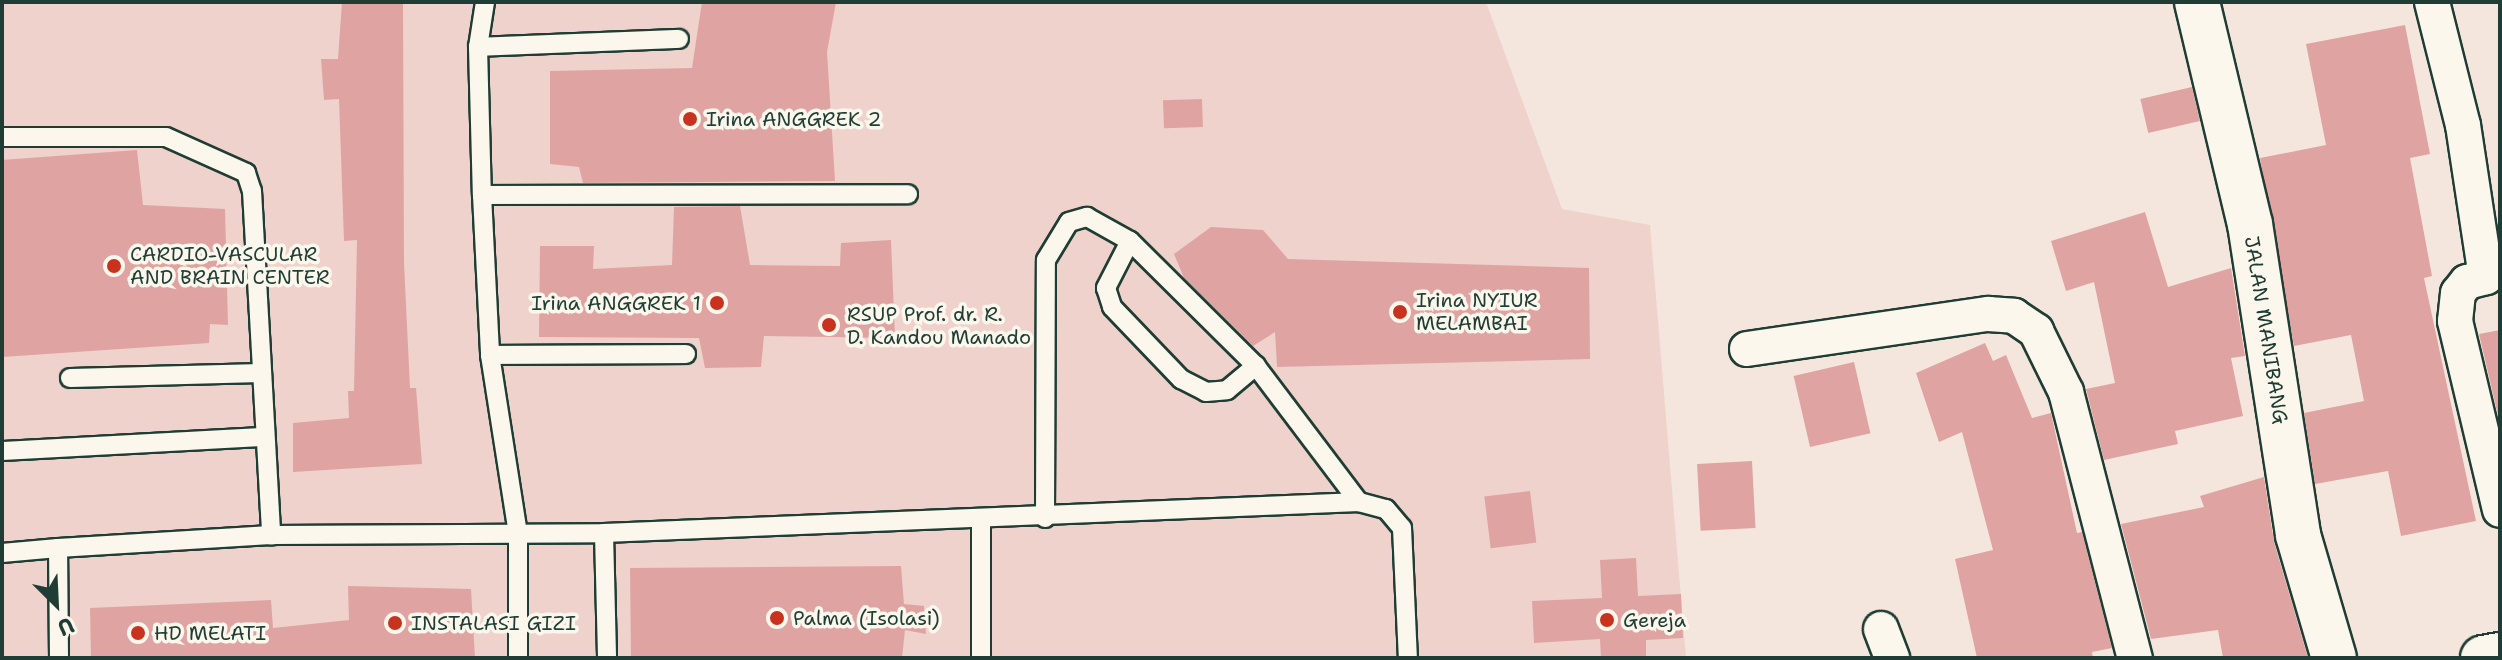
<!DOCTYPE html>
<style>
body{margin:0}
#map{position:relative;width:2502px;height:660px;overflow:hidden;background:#f5e6dd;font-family:"Shantell Sans",sans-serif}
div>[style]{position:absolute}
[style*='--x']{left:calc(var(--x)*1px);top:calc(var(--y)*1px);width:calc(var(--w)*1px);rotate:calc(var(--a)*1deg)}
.built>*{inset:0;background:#eed2cb}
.building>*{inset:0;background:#dfa4a2;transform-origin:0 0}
.roads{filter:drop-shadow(2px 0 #1f3d34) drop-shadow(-2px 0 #1f3d34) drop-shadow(0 2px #1f3d34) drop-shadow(0 -2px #1f3d34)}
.service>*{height:18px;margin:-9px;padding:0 9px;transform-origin:9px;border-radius:9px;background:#fbf7ec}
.minor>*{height:34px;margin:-17px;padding:0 17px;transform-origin:17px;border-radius:17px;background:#fbf7ec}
.tertiary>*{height:44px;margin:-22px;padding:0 22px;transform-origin:22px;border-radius:22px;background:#fbf7ec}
.dots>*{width:22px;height:22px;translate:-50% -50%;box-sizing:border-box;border:4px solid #fbf7ec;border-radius:50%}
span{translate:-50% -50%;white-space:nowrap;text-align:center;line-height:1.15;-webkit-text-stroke:7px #fbf7ec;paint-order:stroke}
.poi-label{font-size:20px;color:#1f3d34}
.left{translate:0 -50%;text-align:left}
.right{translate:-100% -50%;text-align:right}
.street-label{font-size:20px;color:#1f3d34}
.frame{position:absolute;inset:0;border:4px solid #1f3d34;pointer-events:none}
.north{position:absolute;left:16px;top:564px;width:80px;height:80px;-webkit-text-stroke:6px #fbf7ec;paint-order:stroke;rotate:156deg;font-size:22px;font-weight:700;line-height:32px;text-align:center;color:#1f3d34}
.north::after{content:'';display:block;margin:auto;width:28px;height:36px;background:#1f3d34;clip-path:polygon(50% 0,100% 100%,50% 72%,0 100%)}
</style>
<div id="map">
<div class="built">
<i style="clip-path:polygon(2px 2px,1486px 2px,1562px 209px,1650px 225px,1686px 658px,2px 658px)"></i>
</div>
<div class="building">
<i style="clip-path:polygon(342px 2px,403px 2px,404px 263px,410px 388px,416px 388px,422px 464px,293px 472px,293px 423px,349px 418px,348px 391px,354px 391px,357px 240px,344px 241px,339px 99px,324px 100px,321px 59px,338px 59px)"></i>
<i style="clip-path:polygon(702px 2px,836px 2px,827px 52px,835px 181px,583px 183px,579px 167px,550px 164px,550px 71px,692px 68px)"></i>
<i style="clip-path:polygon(2405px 25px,2430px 154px,2410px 158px,2432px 276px,2424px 278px,2476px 521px,2401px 536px,2388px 471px,2315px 484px,2304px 413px,2364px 401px,2351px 335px,2294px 346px,2260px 158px,2326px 145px,2306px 44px)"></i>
<i style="left:2192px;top:87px;width:35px;height:53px;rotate:77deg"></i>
<i style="left:1202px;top:99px;width:28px;height:39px;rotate:88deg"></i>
<i style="clip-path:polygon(137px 150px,143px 205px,225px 209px,228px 325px,210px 324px,209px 343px,2px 357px,2px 160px)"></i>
<i style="clip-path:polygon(740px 206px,750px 265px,840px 266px,841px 243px,891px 240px,895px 338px,764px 336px,761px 367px,705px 368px,699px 338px,539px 337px,540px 246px,594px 246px,593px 269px,672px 265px,674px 207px)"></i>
<i style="clip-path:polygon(2145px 212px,2168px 287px,2231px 268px,2245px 356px,2231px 358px,2243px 416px,2175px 431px,2178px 444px,2104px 460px,2086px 389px,2115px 383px,2094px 282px,2066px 291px,2051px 241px)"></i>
<i style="clip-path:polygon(1211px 227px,1263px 230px,1288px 259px,1589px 268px,1590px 359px,1277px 367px,1275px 332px,1253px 346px,1184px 278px,1174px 254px)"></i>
<i style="clip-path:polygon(2500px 330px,2500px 424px,2479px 334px)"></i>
<i style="clip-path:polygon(1985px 343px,1993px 361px,2006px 355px,2032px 418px,2051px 413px,2077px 533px,2082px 532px,2112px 648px,2092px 652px,2093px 658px,1977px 658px,1955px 559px,1993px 550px,1962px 432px,1939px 442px,1916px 373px)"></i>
<i style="left:1854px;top:362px;width:73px;height:62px;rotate:77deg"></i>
<i style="left:1752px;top:461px;width:67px;height:55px;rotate:87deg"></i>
<i style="clip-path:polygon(2264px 477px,2274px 542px,2308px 658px,2223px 658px,2218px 630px,2151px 639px,2121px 524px,2204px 507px,2200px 496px)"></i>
<i style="left:1530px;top:491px;width:52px;height:46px;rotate:83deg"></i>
<i style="clip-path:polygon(1636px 558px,1638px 596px,1681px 594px,1683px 638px,1646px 640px,1646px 658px,1601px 658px,1600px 639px,1534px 643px,1532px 601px,1602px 598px,1600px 560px)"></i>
<i style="clip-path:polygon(901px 566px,904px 604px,924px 606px,926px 634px,905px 630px,902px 658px,631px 658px,630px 568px)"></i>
<i style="clip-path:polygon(348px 586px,471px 589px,475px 658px,91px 658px,90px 608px,271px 600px,273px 628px,349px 620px)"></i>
</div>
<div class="roads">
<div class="service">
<i style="--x:485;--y:2;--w:46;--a:98.8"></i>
<i style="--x:478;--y:47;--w:148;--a:88.5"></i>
<i style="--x:482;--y:195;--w:160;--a:87.1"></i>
<i style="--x:490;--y:355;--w:181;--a:81.1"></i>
<i style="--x:518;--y:534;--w:124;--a:90"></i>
<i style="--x:478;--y:47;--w:201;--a:-2.3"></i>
<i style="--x:2;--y:137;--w:164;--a:0"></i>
<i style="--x:166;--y:137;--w:88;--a:24.2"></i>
<i style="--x:246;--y:173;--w:19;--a:72"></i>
<i style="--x:252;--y:191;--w:345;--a:86.8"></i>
<i style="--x:482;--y:195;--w:426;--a:-0.1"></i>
<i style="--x:1130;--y:241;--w:53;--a:117.1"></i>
<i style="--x:1106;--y:288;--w:20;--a:72"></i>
<i style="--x:1112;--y:307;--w:100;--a:46.2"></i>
<i style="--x:1181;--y:379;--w:28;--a:27"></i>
<i style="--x:1206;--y:392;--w:21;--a:-5"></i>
<i style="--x:1227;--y:390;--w:38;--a:-40"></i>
<i style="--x:490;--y:355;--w:196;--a:-0.3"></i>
<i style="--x:70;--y:378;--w:192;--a:-1.5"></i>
<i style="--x:2;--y:451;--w:260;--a:-3.1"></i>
<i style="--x:1045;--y:518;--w:258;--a:-89.8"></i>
<i style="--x:1046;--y:260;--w:44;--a:-58.8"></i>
<i style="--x:1069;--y:222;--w:19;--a:-16"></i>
<i style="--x:1087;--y:217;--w:49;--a:29.2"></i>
<i style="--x:1130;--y:241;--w:177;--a:44.8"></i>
<i style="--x:1256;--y:366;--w:171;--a:52.9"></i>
<i style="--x:981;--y:520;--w:138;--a:90"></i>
<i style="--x:604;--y:533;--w:125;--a:88.6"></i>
<i style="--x:2;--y:553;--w:56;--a:-5.1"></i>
<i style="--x:59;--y:658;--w:110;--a:-90.5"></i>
<i style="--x:58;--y:548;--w:213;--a:-3.5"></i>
<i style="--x:271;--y:535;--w:333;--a:-0.3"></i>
<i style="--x:604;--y:533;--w:756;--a:-2.35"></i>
<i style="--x:1359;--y:502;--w:28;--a:15"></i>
<i style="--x:1386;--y:509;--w:25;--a:50"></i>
<i style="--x:1402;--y:528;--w:130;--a:87.4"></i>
</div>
<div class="minor">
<i style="--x:2432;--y:2;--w:127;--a:75.9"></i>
<i style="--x:2463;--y:125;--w:154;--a:81.4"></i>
<i style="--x:2486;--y:277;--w:20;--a:165"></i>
<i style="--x:2467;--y:282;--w:14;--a:129"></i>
<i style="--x:2458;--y:293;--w:28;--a:96"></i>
<i style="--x:2455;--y:321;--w:194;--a:76.6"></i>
<i style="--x:1747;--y:349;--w:244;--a:-8.3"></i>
<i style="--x:1988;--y:314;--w:26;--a:4"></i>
<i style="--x:2014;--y:316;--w:27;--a:34"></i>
<i style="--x:2036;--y:331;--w:68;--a:63.8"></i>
<i style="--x:2066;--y:392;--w:275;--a:75.5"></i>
<i style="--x:1881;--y:629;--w:31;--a:69"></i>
</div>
<div class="tertiary">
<i style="--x:2197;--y:2;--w:228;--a:76.6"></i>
<i style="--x:2250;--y:224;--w:315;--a:81.2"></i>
<i style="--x:2298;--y:535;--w:128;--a:73.7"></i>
<i style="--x:2483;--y:658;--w:17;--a:-10"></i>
</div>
</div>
<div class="dots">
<i style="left:690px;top:119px;background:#c8321e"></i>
<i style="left:114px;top:266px;background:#c8321e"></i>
<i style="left:717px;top:303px;background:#c8321e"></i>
<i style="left:1400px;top:312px;background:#c8321e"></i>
<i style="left:829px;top:325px;background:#c8321e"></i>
<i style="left:777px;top:618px;background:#c8321e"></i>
<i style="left:1607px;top:620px;background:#c8321e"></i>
<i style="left:395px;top:623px;background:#c8321e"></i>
<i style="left:138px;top:633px;background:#c8321e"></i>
</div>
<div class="poi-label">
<span class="left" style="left:706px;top:119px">Irina ANGGREK 2</span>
<span class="left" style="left:130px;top:266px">CARDIO-VASCULAR<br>AND BRAIN CENTER</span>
<span class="left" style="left:1416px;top:312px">Irina NYIUR<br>MELAMBAI</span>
<span class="right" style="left:701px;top:303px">Irina ANGGREK 1</span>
<span class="left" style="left:847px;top:326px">RSUP Prof. dr. R.<br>D. Kandou Manado</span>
<span class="left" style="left:793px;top:618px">Palma (Isolasi)</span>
<span class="left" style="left:1623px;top:620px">Gereja</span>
<span class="left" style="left:411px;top:623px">INSTALASI GIZI</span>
<span class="left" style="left:154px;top:633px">HD MELATI</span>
</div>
<div class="street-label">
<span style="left:2266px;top:330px;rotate:81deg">JALAN MANIBANG</span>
</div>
<div class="frame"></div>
<div class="north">U</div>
</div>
